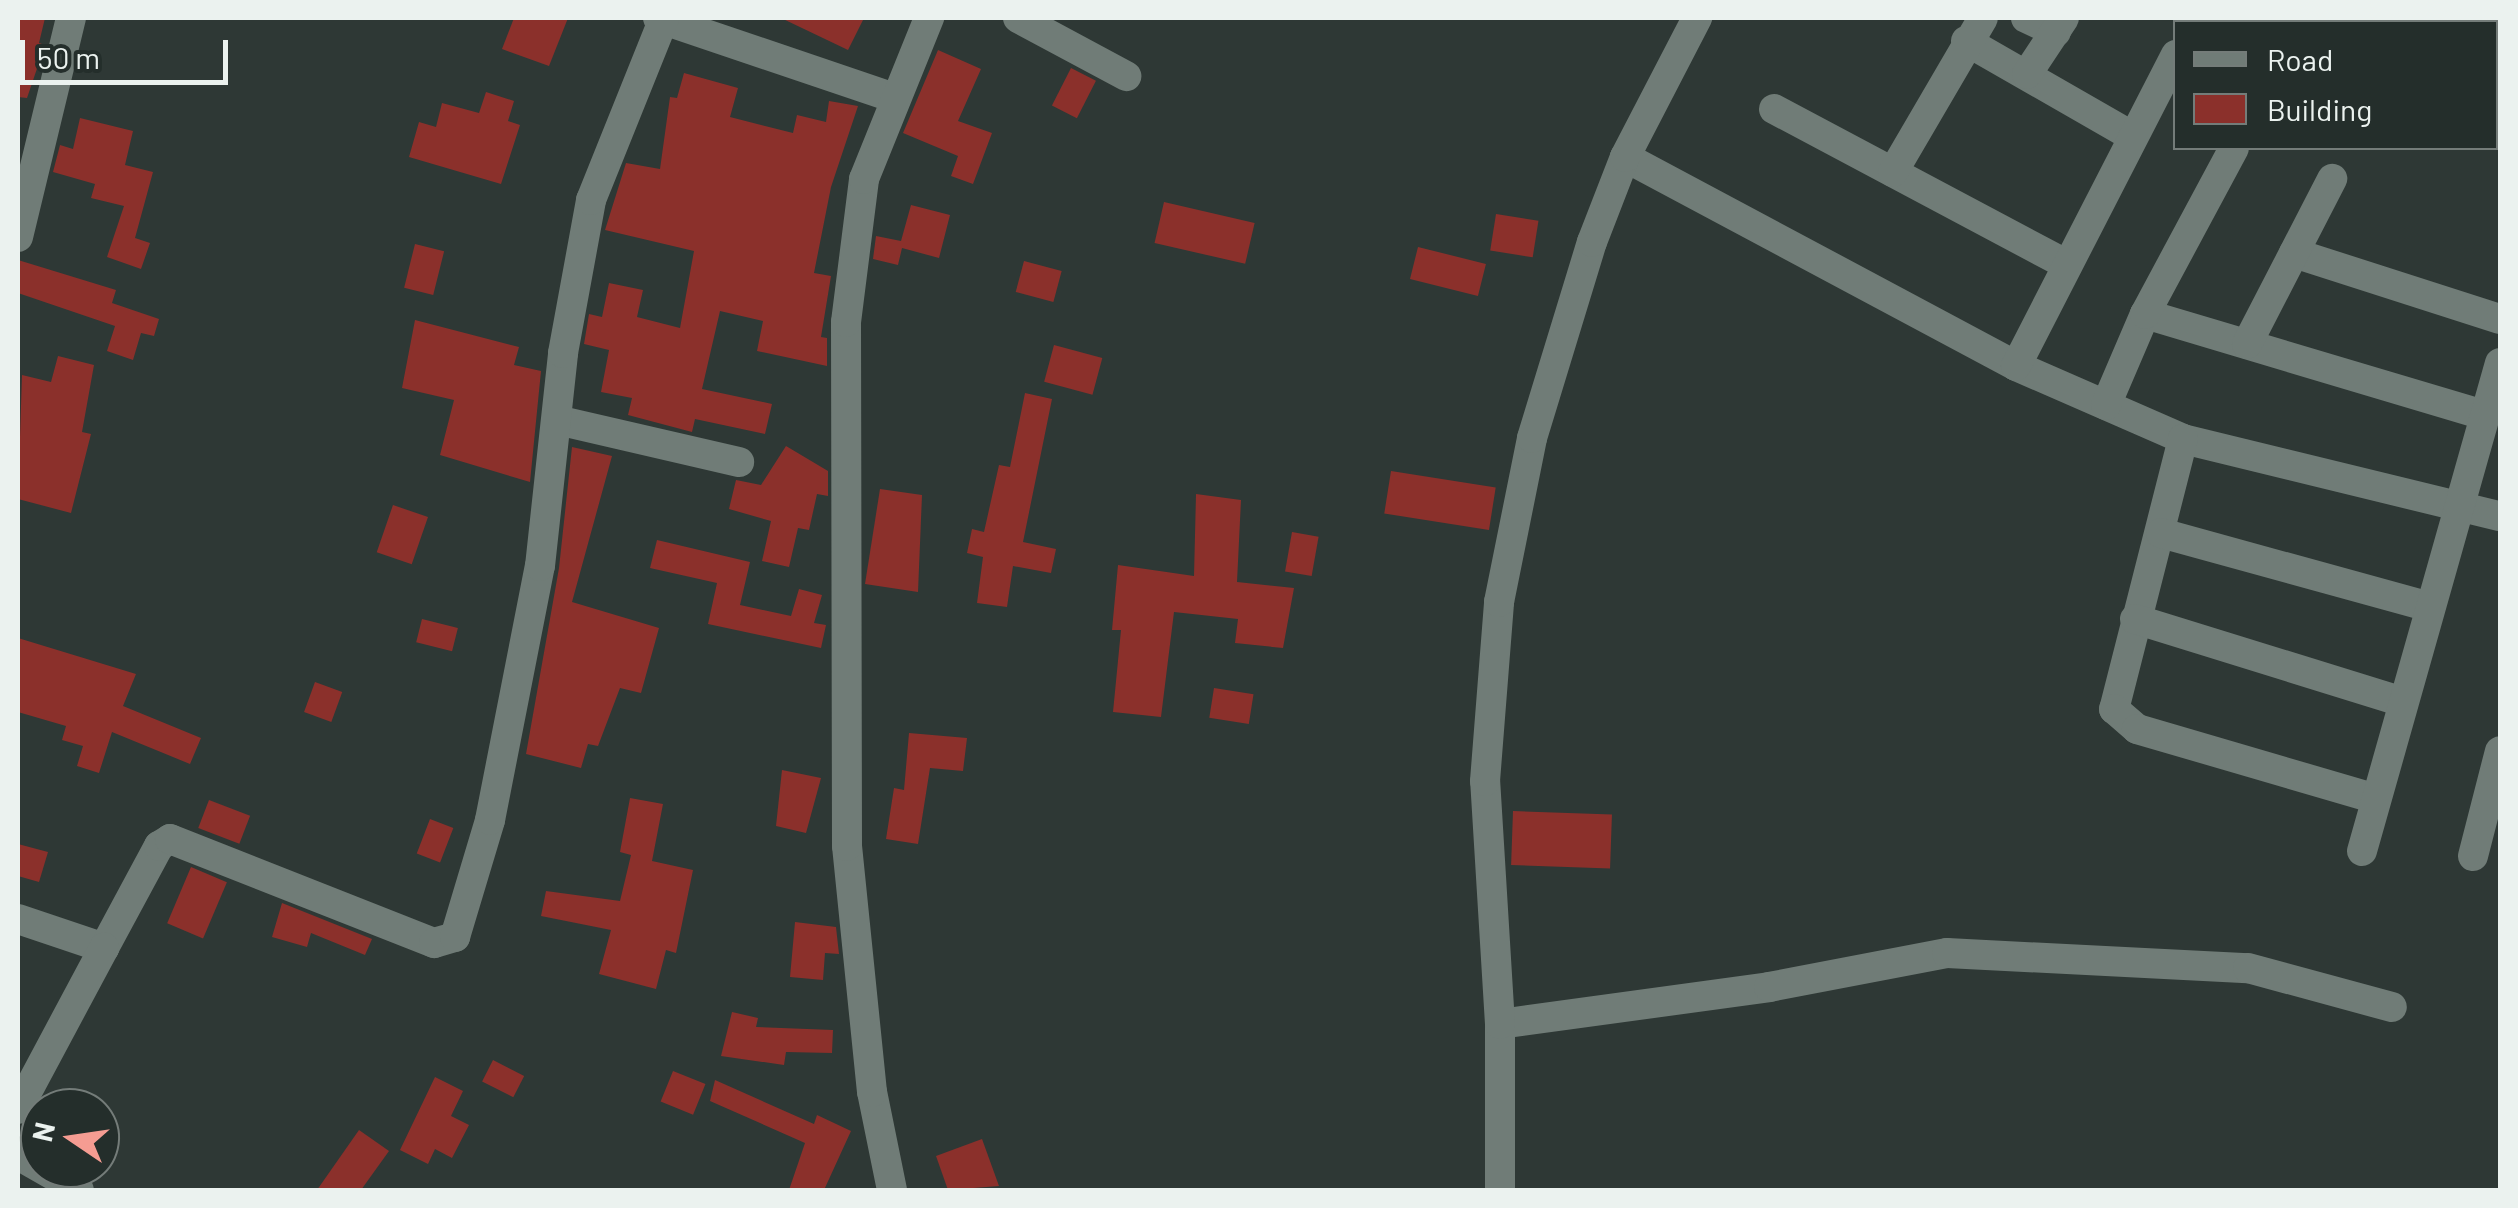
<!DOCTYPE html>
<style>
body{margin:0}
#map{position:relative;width:2518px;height:1208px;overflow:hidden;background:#2e3835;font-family:Barlow,sans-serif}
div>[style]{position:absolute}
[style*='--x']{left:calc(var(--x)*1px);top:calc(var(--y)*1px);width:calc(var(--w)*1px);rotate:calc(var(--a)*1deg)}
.building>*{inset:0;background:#8b302b;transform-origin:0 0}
.minor>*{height:30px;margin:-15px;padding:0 15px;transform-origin:15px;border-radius:15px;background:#707c77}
span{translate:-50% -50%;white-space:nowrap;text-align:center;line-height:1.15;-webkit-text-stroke:8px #242e2b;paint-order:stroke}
.frame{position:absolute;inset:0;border:20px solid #ebf2ef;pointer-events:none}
.legend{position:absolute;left:2173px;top:20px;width:325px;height:130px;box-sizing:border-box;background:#242e2b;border:2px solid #747c79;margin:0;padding:12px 18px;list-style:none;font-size:30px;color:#ebf2ef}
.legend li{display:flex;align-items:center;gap:20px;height:50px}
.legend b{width:50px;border:2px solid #747c79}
.north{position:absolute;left:20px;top:1088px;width:100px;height:100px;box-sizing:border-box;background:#242e2b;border:2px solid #747c79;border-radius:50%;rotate:283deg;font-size:28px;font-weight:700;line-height:40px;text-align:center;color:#ebf2ef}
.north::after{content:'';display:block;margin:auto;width:35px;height:45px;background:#f59c92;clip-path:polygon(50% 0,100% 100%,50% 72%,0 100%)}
.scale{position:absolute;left:20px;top:40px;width:208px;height:45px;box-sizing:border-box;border:5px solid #ebf2ef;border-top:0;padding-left:12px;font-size:30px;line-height:35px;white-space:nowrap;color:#ebf2ef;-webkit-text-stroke:8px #242e2b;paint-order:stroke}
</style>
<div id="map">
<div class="building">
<i style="clip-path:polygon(18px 18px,45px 18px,39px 43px,45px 45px,27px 98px,18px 97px)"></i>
<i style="clip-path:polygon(514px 18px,568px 18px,549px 66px,502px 49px)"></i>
<i style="clip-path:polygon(781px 18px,864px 18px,848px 50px)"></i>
<i style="clip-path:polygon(938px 50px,981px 69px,958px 121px,992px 133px,973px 184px,951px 176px,958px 156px,903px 133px)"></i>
<i style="left:1071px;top:68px;width:28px;height:42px;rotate:27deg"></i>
<i style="clip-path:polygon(684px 73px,738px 88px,730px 117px,793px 133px,797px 115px,826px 122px,829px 101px,858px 106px,831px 187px,814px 273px,831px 276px,821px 337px,827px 338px,827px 366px,757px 351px,763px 321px,720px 311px,702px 389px,772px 404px,765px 434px,695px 419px,692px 432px,628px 415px,632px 398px,601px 392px,609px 350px,584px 344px,589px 314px,602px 317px,609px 283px,643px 290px,637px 317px,680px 328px,694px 251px,605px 230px,626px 163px,660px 169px,670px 97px,677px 98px)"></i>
<i style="clip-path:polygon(486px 92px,514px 101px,508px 121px,520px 125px,501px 184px,409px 157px,419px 122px,436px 127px,442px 103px,479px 113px)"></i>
<i style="clip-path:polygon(80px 118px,133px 131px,125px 165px,153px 172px,135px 238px,150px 243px,141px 269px,107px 257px,124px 206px,91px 198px,95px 184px,53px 172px,60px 145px,73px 149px)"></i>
<i style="left:1164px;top:202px;width:93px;height:42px;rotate:13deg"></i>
<i style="clip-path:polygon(911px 205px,950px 215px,939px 258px,902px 248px,898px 265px,873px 259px,876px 236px,901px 241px)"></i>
<i style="left:1496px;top:214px;width:43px;height:37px;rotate:9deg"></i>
<i style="left:415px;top:244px;width:30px;height:45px;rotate:14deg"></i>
<i style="left:1418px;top:247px;width:70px;height:33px;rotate:14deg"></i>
<i style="clip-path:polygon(18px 260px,116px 290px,112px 303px,159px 319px,154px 336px,141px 333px,133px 360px,107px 351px,115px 326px,18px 293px)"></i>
<i style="left:1024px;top:261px;width:39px;height:32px;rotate:15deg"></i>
<i style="clip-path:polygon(415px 320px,519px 347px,514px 365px,541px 371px,530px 482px,440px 455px,454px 400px,402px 388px)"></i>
<i style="left:1054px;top:345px;width:50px;height:38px;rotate:15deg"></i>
<i style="clip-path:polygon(58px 356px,94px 365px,82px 432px,91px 434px,71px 513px,18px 499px,22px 375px,51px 382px)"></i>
<i style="clip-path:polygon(1025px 393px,1052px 399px,1023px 542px,1056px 549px,1051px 573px,1013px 566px,1007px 607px,977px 603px,983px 557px,967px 553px,972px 529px,984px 532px,999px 465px,1010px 467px)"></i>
<i style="clip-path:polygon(786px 446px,828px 471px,828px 496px,817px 494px,809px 530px,798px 528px,789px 567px,762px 561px,771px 521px,729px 509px,736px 480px,761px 485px)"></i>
<i style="clip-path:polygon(572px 447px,612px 456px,572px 602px,659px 628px,641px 693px,620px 688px,598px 746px,588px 744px,581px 768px,526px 754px,559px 568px)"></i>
<i style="left:1391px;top:471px;width:106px;height:43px;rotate:9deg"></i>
<i style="clip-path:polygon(880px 489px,922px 495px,918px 592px,865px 584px)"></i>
<i style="clip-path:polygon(1196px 494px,1241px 500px,1237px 582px,1294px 588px,1283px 648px,1235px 643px,1238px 619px,1174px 612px,1161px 717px,1113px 712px,1121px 630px,1112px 630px,1118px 565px,1194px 576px)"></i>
<i style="left:393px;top:505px;width:37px;height:50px;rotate:19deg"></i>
<i style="left:1292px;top:532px;width:27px;height:40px;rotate:10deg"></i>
<i style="clip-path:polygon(657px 540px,750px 562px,740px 605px,791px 616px,799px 589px,822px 595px,814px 623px,826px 625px,821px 648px,708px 624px,717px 583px,650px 568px)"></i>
<i style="left:422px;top:619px;width:37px;height:24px;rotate:14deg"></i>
<i style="clip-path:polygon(18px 638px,136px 674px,123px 706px,201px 738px,190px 764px,112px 732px,99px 773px,77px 766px,83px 746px,62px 740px,66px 726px,18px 712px)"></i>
<i style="left:315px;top:682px;width:29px;height:32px;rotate:20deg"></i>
<i style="left:1214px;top:688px;width:40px;height:30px;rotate:9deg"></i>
<i style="clip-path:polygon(909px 733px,967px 738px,963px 771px,930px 768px,918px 844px,886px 839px,894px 788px,904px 790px)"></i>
<i style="clip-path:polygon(782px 770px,821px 778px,806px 833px,776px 826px)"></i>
<i style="clip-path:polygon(630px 798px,663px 804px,652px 861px,693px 870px,676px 953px,666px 950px,656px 989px,599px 974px,611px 930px,541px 916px,546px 891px,620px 901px,631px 855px,620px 852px)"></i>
<i style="left:209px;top:800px;width:44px;height:30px;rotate:21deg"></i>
<i style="left:1513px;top:811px;width:99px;height:54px;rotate:2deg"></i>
<i style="left:430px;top:819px;width:25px;height:37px;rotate:21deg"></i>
<i style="clip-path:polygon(18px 844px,48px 852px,39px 882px,18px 876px)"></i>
<i style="left:191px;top:867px;width:39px;height:61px;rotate:23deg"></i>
<i style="clip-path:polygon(282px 903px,372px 939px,365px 955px,311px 933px,307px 947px,272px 937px)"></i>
<i style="clip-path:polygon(795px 922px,836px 927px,839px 954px,825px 953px,823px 980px,790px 977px)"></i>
<i style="clip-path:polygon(732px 1012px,758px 1018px,756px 1027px,833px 1030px,832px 1053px,786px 1052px,784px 1065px,721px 1056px)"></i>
<i style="left:493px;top:1060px;width:35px;height:24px;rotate:27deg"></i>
<i style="left:673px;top:1071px;width:35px;height:33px;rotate:22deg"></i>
<i style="clip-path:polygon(435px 1077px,463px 1091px,451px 1116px,469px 1125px,452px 1158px,435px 1149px,428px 1164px,400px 1150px)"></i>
<i style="clip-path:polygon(715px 1080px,814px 1124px,817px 1115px,851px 1131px,824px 1190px,789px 1190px,805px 1143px,710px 1101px)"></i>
<i style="clip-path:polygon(359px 1130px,389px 1151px,361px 1190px,317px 1190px)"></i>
<i style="clip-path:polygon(982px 1139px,999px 1186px,948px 1190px,936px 1156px)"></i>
</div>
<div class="minor">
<i style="--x:658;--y:18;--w:250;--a:18.7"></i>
<i style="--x:1018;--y:18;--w:123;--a:28.2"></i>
<i style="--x:2026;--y:18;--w:33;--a:25"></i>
<i style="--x:2193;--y:22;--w:5;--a:-53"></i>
<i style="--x:1966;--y:41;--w:191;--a:29.8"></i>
<i style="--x:2027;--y:74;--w:67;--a:-56.5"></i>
<i style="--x:1774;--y:109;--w:332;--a:28"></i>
<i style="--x:1625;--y:157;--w:443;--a:28.1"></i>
<i style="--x:2016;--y:366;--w:182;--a:23.6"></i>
<i style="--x:2183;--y:439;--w:326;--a:13.7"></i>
<i style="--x:1893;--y:172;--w:178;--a:-59.7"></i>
<i style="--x:18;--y:237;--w:225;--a:-76.4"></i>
<i style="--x:2294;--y:253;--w:216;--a:17.8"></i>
<i style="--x:2145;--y:314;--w:354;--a:16.6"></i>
<i style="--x:2247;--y:344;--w:186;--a:-62.7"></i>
<i style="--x:2016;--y:366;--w:350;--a:-62.8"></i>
<i style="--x:2106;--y:405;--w:99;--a:-66.8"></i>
<i style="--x:2145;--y:314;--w:188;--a:-61.8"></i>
<i style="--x:557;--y:420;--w:187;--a:13"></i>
<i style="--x:2183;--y:439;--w:279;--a:104.3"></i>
<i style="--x:2114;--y:709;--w:30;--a:41"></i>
<i style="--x:2137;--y:729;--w:249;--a:16.3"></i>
<i style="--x:2161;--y:533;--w:278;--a:15.4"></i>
<i style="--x:2135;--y:619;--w:281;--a:17.2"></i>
<i style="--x:2362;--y:851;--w:507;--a:-74.21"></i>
<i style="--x:2473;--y:856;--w:108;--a:-75.6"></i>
<i style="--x:18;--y:919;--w:91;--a:18.6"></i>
<i style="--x:104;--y:948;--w:116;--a:-61.7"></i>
<i style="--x:159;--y:846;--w:13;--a:-32"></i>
<i style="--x:170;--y:839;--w:284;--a:21.5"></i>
<i style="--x:434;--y:943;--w:22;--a:-16"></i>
<i style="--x:455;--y:937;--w:122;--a:-73.3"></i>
<i style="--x:490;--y:820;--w:259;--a:-78.9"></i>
<i style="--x:540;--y:566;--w:214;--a:-83.8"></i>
<i style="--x:563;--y:353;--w:156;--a:-79.6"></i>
<i style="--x:591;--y:200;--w:196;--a:-68.1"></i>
<i style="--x:1500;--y:1024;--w:272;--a:-7.8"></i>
<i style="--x:1769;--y:987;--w:181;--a:-10.8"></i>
<i style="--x:1947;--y:953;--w:301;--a:2.9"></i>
<i style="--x:2248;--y:968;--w:149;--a:15.2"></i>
<i style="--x:18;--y:1109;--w:183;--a:-61.9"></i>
<i style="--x:18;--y:1155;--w:70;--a:29.8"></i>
<i style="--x:892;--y:1190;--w:100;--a:-101.5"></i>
<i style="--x:872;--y:1092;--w:247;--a:-95.8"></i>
<i style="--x:847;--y:846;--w:524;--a:-90.11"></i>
<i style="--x:846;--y:322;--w:144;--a:-82.8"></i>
<i style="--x:864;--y:179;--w:174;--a:-68"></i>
<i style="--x:1500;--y:1190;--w:166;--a:-90"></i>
<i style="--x:1500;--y:1024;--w:243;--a:-93.5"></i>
<i style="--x:1485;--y:781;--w:180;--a:-85.5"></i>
<i style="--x:1499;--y:602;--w:167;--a:-78.6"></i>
<i style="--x:1532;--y:438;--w:205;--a:-73"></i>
<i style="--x:1592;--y:242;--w:91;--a:-68.8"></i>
<i style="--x:1625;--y:157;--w:157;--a:-62.6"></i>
</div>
<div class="frame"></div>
<ul class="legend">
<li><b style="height:12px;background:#707c77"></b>Road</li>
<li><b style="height:28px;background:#8b302b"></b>Building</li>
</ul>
<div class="north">N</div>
<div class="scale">50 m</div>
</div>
